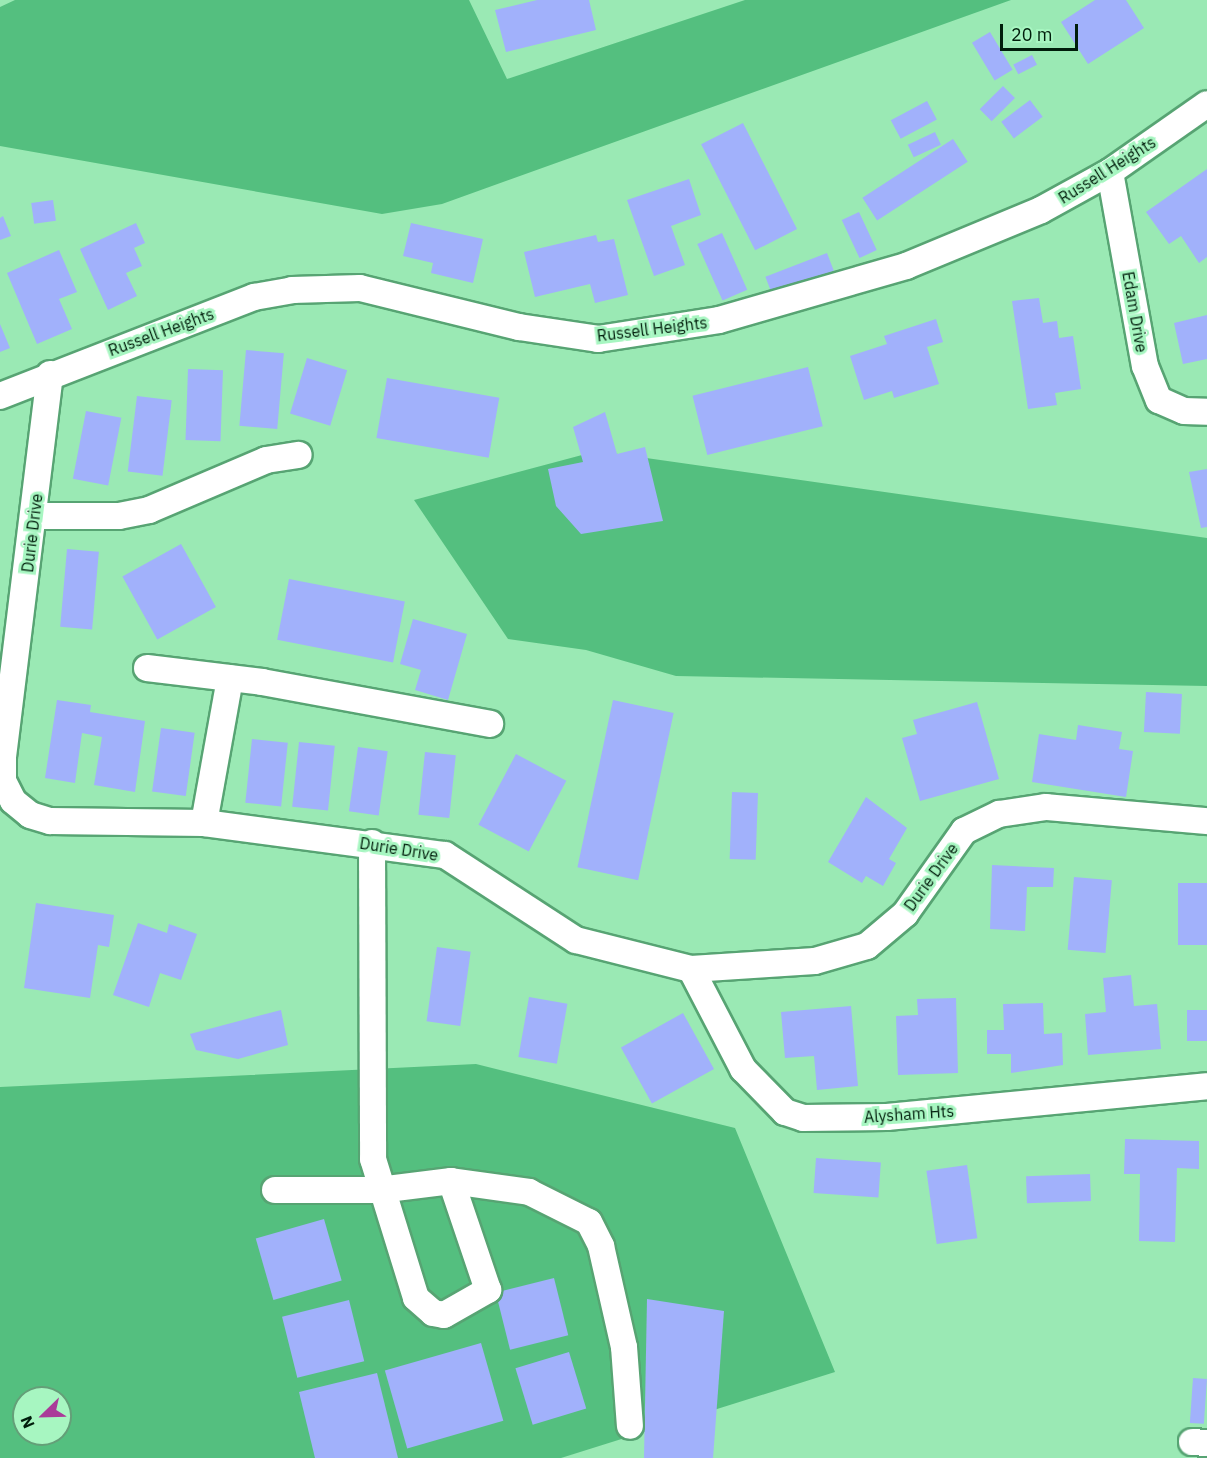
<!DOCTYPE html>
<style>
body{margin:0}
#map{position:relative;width:1207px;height:1458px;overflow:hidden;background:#9ae9b4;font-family:"IBM Plex Sans",sans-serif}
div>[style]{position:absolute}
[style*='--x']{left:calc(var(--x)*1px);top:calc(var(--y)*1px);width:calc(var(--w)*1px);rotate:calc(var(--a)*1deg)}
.green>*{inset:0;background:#54bf7f}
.building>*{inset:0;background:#a1b1fb;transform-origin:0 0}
.roads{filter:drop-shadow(2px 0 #57a473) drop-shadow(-2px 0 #57a473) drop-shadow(0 2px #57a473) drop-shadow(0 -2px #57a473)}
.minor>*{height:26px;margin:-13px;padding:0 13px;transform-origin:13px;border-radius:13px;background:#fff}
span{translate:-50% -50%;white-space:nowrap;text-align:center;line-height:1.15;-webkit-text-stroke:6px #a7f6c1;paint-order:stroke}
.street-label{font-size:16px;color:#001d0b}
.north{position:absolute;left:12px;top:1386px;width:60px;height:60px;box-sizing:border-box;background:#a7f6c1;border:2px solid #649f78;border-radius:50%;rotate:247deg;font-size:16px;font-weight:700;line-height:24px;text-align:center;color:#001d0b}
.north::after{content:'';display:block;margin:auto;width:21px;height:27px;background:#aa3b99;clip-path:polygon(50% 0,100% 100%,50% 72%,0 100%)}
.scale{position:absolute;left:1000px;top:24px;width:78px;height:27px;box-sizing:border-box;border:3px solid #001d0b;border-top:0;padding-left:8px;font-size:18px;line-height:21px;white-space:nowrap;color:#001d0b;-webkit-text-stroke:4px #a7f6c1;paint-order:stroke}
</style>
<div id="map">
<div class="green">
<i style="clip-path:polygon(15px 0,469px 0,507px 79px,745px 0,1011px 0,442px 204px,382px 214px,0 146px,0 7px)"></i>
<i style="clip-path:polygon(597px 451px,1207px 538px,1207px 686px,676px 676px,586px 650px,508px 639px,414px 500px)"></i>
<i style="clip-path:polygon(evenodd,476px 1064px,735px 1128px,835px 1372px,561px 1458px,0 1458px,0 1087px,476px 1064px,24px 1398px,60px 1398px,60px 1434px,24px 1434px,24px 1398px)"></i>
</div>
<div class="building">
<i style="clip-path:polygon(537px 0,589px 0,596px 30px,506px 52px,495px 10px)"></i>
<i style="clip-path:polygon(1095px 0,1126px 0,1144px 28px,1088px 64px,1061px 22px)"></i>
<i style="left:990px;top:32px;width:44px;height:21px;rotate:59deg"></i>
<i style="left:1032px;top:55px;width:11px;height:21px;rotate:63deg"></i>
<i style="left:1003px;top:86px;width:17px;height:33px;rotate:45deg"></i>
<i style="left:1030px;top:100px;width:21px;height:36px;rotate:53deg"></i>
<i style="left:927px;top:101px;width:21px;height:41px;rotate:62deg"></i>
<i style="left:743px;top:123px;width:119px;height:47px;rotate:63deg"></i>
<i style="left:935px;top:132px;width:14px;height:30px;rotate:65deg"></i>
<i style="left:953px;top:139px;width:27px;height:108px;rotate:57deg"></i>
<i style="clip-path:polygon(1207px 169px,1207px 257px,1199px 263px,1181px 236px,1169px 244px,1146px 212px)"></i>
<i style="clip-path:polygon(689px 179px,701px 215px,671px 226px,685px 265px,654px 276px,627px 200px)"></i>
<i style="left:53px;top:200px;width:21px;height:22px;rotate:82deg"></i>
<i style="left:859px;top:212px;width:42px;height:19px;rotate:65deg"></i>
<i style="clip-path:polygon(3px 216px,11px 236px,0 240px,0 218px)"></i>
<i style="clip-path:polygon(136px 223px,145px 243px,134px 248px,142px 266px,126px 273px,137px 296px,108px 310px,80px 249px)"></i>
<i style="clip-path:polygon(411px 223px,483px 239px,473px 283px,431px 273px,433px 263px,403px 256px)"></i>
<i style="left:722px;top:233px;width:62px;height:27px;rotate:66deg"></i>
<i style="clip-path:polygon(596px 235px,598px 242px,614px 239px,628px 295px,595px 303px,590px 284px,535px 297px,524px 252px)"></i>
<i style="clip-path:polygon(59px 250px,77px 292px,59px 299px,72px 329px,37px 344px,7px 273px)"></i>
<i style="left:827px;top:253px;width:19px;height:66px;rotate:69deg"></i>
<i style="clip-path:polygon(1039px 298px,1043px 323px,1057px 321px,1059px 338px,1073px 336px,1081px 389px,1055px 393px,1057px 405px,1028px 409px,1012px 301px)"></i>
<i style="clip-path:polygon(1207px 315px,1207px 359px,1183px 364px,1174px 323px)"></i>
<i style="clip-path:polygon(936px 319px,943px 342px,927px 347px,939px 384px,894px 398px,892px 391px,864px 400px,850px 356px,887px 344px,884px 336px)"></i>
<i style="clip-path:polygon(0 324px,10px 348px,0 352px)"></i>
<i style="left:246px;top:350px;width:38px;height:76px;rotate:5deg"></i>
<i style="left:307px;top:358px;width:42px;height:58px;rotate:17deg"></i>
<i style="left:808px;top:367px;width:61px;height:119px;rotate:76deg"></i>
<i style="left:188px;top:369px;width:35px;height:71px;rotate:2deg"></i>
<i style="left:387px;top:378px;width:114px;height:61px;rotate:10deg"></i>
<i style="left:137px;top:396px;width:35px;height:76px;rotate:7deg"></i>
<i style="left:86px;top:411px;width:36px;height:69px;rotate:11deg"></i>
<i style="clip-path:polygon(605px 412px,617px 454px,645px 447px,663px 521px,581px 534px,556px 506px,548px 469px,583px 462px,573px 427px)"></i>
<i style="clip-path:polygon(1207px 469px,1207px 527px,1201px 528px,1189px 472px)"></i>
<i style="left:181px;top:544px;width:72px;height:67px;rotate:61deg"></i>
<i style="left:67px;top:549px;width:32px;height:78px;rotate:5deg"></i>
<i style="left:289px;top:579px;width:118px;height:62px;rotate:11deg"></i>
<i style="clip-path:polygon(413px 619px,467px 634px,448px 700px,415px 690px,421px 670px,400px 664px)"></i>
<i style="left:1146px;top:692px;width:36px;height:40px;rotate:3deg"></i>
<i style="clip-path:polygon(57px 700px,91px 705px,90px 712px,145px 721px,135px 792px,94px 785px,102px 737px,82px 733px,75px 783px,45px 778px)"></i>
<i style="left:613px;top:700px;width:62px;height:171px;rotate:12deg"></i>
<i style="clip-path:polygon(977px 702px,999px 779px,920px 801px,902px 738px,917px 734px,913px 720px)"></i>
<i style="clip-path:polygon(1078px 725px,1122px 732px,1119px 749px,1133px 751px,1126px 797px,1032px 782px,1039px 734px,1076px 740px)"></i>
<i style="left:161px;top:728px;width:34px;height:64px;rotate:8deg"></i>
<i style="left:252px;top:739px;width:36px;height:64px;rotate:6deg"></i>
<i style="left:299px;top:742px;width:36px;height:65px;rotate:6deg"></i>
<i style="left:358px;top:747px;width:30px;height:65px;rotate:8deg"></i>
<i style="left:425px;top:752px;width:31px;height:63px;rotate:6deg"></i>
<i style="left:516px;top:754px;width:57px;height:80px;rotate:28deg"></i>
<i style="left:732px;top:792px;width:26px;height:67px;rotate:2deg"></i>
<i style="clip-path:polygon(866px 797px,907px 828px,889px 859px,896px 863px,883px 886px,866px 876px,862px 883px,828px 862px)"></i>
<i style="clip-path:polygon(992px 865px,1054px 868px,1053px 887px,1027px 887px,1025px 931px,990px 929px)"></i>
<i style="left:1074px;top:877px;width:38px;height:73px;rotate:5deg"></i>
<i style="left:1178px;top:883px;width:29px;height:62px"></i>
<i style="clip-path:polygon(36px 903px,114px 915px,109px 947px,98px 945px,90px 998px,24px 988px)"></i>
<i style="clip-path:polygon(138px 923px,167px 933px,169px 924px,197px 934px,181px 980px,160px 973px,149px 1007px,113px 995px)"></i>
<i style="left:437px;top:947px;width:34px;height:75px;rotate:8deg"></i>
<i style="clip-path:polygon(1131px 975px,1134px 1006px,1157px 1004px,1161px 1049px,1088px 1055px,1085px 1014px,1106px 1012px,1103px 978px)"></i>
<i style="left:529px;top:997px;width:39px;height:61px;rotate:10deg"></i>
<i style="clip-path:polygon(956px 998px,958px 1073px,898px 1075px,896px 1016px,918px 1015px,917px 999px)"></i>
<i style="clip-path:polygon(1043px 1003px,1044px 1034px,1062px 1033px,1063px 1065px,1011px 1073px,1011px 1054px,987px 1054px,987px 1030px,1004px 1030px,1003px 1004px)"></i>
<i style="clip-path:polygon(851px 1006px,858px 1086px,817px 1090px,814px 1056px,785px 1058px,781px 1012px)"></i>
<i style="clip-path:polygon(281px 1010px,288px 1045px,238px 1059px,196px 1050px,190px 1034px)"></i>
<i style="left:1207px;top:1010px;width:31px;height:20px;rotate:90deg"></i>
<i style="left:683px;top:1013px;width:64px;height:71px;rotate:61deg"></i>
<i style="clip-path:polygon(1125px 1139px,1199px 1141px,1199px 1169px,1177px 1168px,1175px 1242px,1139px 1241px,1140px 1174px,1124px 1174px)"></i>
<i style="left:816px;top:1158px;width:65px;height:35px;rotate:4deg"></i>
<i style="left:967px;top:1165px;width:74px;height:41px;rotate:82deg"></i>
<i style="left:1090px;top:1174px;width:27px;height:64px;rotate:88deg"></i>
<i style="left:324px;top:1219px;width:64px;height:71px;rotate:74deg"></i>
<i style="left:554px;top:1278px;width:59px;height:60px;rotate:76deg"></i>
<i style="clip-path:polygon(647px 1299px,724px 1311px,713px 1458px,644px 1458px)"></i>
<i style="left:349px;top:1300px;width:63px;height:69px;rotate:76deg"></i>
<i style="left:481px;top:1343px;width:81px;height:100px;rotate:74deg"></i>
<i style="left:569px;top:1352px;width:59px;height:56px;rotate:73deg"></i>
<i style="clip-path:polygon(377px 1373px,398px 1458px,315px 1458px,299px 1392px)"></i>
<i style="left:1193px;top:1378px;width:14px;height:45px;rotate:4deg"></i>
</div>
<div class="roads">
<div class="minor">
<i style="--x:1110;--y:172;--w:197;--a:79.8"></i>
<i style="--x:1145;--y:366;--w:37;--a:68"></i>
<i style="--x:1159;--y:400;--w:27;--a:24"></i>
<i style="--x:1184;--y:411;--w:23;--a:2"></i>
<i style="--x:50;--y:374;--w:385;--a:97"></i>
<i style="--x:3;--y:756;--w:25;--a:90"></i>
<i style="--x:3;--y:781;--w:22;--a:63"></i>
<i style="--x:13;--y:801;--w:22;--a:39"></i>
<i style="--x:30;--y:815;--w:21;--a:17"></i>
<i style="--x:50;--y:821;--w:154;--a:0.7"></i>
<i style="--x:204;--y:823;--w:243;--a:7.6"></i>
<i style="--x:445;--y:855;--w:156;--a:33"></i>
<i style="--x:576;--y:940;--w:119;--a:14.2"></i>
<i style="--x:691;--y:969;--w:124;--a:-3.7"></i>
<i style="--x:815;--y:961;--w:54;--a:-16.1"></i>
<i style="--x:867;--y:946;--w:50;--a:-40.1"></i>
<i style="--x:905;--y:914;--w:102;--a:-54.6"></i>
<i style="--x:964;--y:831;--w:39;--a:-26"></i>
<i style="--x:999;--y:814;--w:48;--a:-8.5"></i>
<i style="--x:1046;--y:807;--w:162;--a:5"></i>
<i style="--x:0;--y:396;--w:273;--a:-21.3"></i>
<i style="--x:254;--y:297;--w:39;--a:-10"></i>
<i style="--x:292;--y:290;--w:68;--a:-1.7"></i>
<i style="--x:360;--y:288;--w:164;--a:13.8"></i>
<i style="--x:519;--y:327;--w:80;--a:8.6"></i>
<i style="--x:598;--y:339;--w:122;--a:-8.9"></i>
<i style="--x:719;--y:320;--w:195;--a:-16.1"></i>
<i style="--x:906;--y:266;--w:146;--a:-22.5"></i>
<i style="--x:1041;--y:210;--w:79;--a:-28.8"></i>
<i style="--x:1110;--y:172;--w:118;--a:-35"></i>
<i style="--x:35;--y:516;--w:84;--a:0"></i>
<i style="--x:119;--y:516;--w:31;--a:-11"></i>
<i style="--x:149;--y:510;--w:127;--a:-23.1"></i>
<i style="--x:266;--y:460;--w:33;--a:-9"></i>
<i style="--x:147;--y:668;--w:116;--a:6.9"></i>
<i style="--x:262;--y:682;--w:232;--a:10.4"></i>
<i style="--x:204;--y:823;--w:147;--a:-79.8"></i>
<i style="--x:372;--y:843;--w:316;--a:89.8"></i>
<i style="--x:373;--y:1159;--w:145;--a:72.8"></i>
<i style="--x:416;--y:1298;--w:23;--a:41"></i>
<i style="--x:433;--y:1313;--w:11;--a:10"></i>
<i style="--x:444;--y:1315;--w:51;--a:-29.6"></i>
<i style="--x:488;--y:1290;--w:115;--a:-108.7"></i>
<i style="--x:691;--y:969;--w:113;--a:62.5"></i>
<i style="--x:743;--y:1069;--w:60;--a:45.7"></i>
<i style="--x:785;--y:1112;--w:19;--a:18"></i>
<i style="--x:803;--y:1118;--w:84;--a:-0.7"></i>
<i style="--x:887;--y:1117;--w:321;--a:-5.5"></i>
<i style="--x:275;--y:1190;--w:104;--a:0"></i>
<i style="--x:379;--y:1190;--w:73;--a:-7.1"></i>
<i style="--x:451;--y:1181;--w:79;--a:8"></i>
<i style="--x:529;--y:1192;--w:67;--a:26.6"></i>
<i style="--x:589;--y:1222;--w:27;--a:63"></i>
<i style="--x:601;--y:1246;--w:104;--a:77.2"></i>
<i style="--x:624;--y:1347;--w:79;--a:85.7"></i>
<i style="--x:1192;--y:1442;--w:15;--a:4"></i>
</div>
</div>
<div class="street-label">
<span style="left:1107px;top:170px;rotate:-32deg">Russell Heights</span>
<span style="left:1135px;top:312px;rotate:80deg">Edam Drive</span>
<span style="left:652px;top:329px;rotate:-7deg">Russell Heights</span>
<span style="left:161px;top:332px;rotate:-20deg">Russell Heights</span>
<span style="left:32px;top:533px;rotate:-83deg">Durie Drive</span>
<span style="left:399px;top:849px;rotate:9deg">Durie Drive</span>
<span style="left:931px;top:877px;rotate:-54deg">Durie Drive</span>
<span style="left:909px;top:1114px;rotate:-4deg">Alysham Hts</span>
</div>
<div class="north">N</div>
<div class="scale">20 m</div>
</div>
